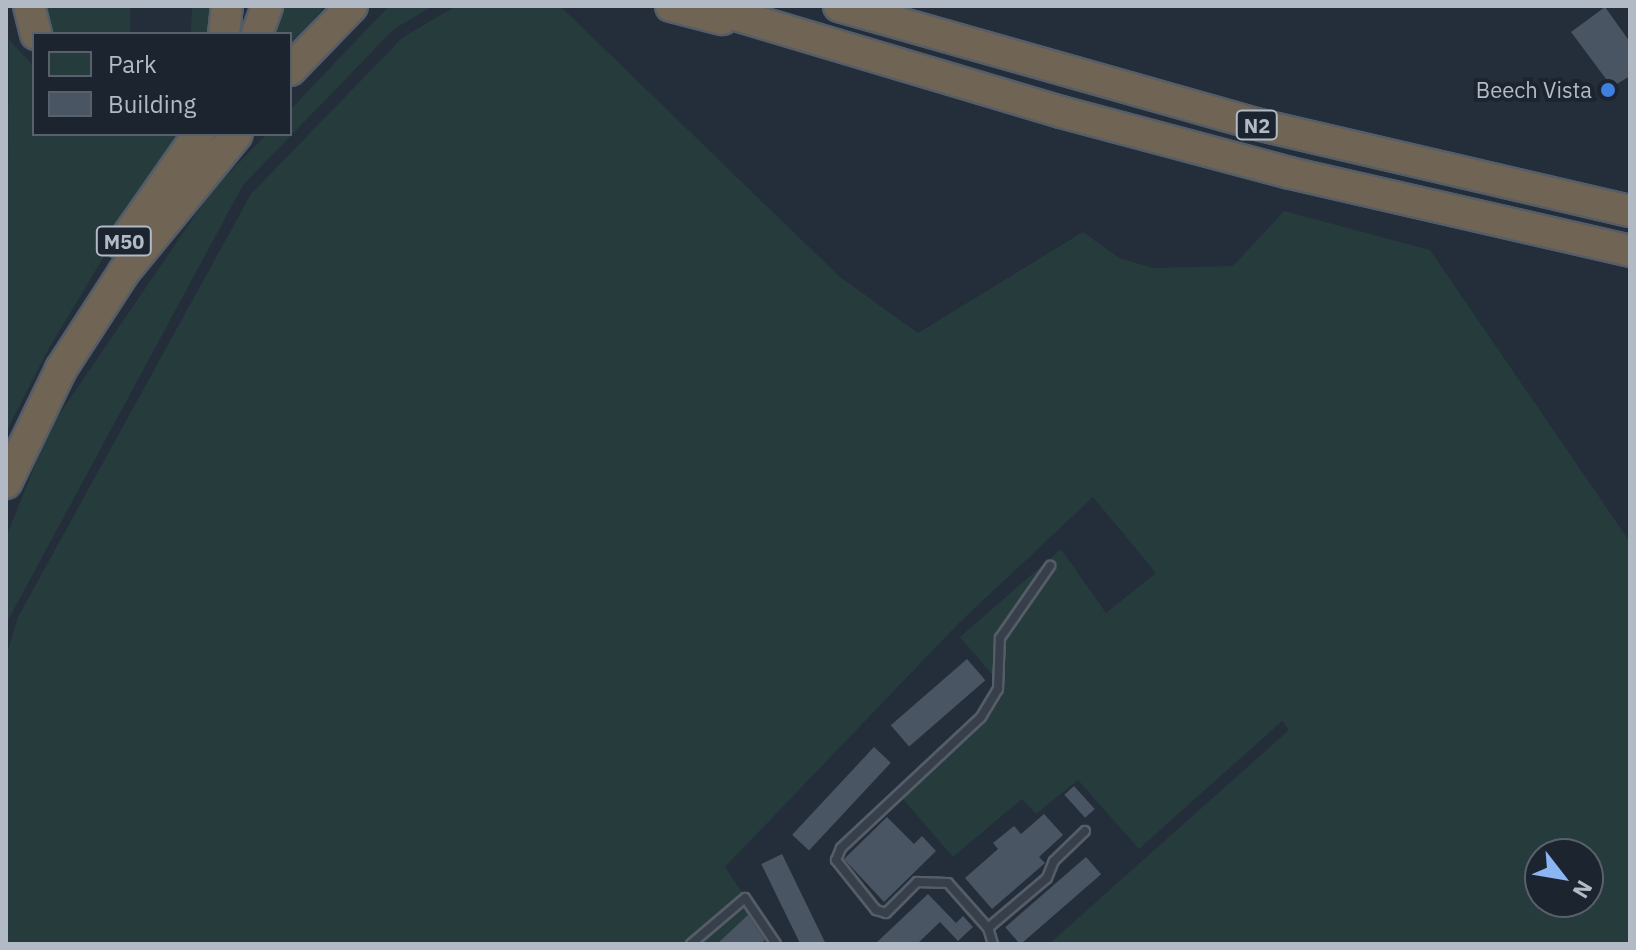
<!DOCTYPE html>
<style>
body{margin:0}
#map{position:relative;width:1636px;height:950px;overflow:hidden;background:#232e3a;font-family:"IBM Plex Sans",sans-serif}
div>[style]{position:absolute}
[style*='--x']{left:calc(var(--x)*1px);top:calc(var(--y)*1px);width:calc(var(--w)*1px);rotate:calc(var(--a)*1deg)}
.green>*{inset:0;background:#263b3c;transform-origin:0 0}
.building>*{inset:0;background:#4a5563;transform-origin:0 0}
.roads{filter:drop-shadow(2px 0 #555d68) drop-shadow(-2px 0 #555d68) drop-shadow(0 2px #555d68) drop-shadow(0 -2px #555d68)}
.lane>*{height:8px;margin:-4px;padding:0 4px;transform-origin:4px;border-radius:4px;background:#37404a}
.highway>*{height:30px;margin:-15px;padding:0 15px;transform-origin:15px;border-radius:15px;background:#706454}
.dots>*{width:22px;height:22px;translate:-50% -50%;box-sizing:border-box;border:4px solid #1c252f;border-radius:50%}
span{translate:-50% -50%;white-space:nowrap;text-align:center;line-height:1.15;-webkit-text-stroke:8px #1c252f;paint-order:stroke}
.shield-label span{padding:2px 6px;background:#1c252f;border:2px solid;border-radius:6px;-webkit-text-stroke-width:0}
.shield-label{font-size:20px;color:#b2bac6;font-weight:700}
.poi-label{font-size:22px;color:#b2bac6}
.right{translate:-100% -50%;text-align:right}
.frame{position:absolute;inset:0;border:8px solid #b2bac6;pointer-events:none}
.legend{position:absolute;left:32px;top:32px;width:260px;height:104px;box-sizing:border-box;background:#1c252f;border:2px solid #58616b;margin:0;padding:10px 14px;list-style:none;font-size:24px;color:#b2bac6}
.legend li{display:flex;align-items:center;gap:16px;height:40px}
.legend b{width:40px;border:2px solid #58616b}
.north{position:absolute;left:1524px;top:838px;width:80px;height:80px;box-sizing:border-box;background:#1c252f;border:2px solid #58616b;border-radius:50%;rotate:121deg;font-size:22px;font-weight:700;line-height:32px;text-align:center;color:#b2bac6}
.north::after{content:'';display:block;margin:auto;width:28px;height:36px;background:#8bb6f2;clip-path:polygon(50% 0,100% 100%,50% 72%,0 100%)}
</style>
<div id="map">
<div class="green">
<i style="left:44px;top:6px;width:86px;height:28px"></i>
<i style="clip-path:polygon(192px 6px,215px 6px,207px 34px,191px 34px)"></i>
<i style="clip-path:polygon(284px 6px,325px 6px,290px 48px,290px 34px,276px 34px)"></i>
<i style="clip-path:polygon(389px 6px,433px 6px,394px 29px,243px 185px,6px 624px,6px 537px,50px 428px,213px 189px,267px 134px,290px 134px,290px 110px)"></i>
<i style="clip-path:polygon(evenodd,456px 6px,562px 8px,840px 277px,918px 333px,1083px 232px,1119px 258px,1153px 268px,1233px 266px,1284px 211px,1430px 250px,1630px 542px,1630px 944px,1049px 944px,1289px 730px,1282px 721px,1139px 849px,1078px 780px,1036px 814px,1022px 799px,953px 857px,903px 799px,988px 716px,1003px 687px,960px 637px,1061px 549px,1106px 613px,1156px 573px,1093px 497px,959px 623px,725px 867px,776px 944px,6px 944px,6px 657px,18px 617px,251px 194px,402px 38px,456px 6px,1540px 854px,1588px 854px,1588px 902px,1540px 902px,1540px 854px)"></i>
<i style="clip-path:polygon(9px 40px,34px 66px,34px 134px,186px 134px,146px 186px,48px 350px,6px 432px)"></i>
</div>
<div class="building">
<i style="clip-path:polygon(1605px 7px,1630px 42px,1630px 76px,1612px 87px,1571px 32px)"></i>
<i style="left:967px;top:659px;width:28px;height:101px;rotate:49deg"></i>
<i style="left:874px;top:747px;width:23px;height:120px;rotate:43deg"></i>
<i style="left:1074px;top:786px;width:31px;height:13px;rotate:48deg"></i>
<i style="clip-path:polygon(1044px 814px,1063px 835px,1039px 857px,1045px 863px,992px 909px,965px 878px,998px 849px,993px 843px,1014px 826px,1021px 834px)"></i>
<i style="clip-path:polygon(887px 817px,914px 844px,922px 836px,936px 851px,884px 902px,844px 859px)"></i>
<i style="left:782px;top:854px;width:100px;height:23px;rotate:64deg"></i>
<i style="left:1086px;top:857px;width:23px;height:107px;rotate:49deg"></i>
<i style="clip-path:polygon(928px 894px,956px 923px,963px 916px,973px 927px,958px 941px,940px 922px,917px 944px,875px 944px)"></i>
<i style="clip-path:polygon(748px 915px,765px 940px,760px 944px,717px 944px)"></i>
</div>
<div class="roads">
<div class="lane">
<i style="--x:988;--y:928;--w:77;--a:-40.3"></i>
<i style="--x:1047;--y:878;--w:18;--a:-68"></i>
<i style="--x:1054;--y:861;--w:43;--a:-44.1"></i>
<i style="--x:691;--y:944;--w:71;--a:-40.4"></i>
<i style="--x:745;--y:898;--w:55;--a:56"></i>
<i style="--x:993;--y:944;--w:17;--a:-107"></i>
<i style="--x:988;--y:928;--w:60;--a:-131.6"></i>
<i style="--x:948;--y:883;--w:31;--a:-178"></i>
<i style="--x:917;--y:882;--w:44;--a:135"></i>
<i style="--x:886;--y:913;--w:10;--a:-163"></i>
<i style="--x:876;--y:910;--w:64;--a:-128.7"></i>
<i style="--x:836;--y:860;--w:13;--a:-67"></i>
<i style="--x:841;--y:848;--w:192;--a:-43.1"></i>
<i style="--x:981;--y:717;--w:33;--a:-59"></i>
<i style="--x:998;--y:689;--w:51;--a:-87.8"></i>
<i style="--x:1000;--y:638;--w:88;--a:-55.2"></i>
</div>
<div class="highway">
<i style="--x:29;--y:6;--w:29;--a:76"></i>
<i style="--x:671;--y:6;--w:53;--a:14.3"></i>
<i style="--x:705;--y:6;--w:371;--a:16.6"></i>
<i style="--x:1061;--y:112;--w:237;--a:14.9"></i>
<i style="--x:1290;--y:173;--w:349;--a:12.9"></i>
<i style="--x:839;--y:6;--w:433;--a:15.8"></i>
<i style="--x:1256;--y:124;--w:384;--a:13.1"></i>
<i style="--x:224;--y:34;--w:28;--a:-84"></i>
<i style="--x:257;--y:34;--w:30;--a:-70"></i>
<i style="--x:290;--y:70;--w:89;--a:-45.9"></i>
<i style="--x:122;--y:244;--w:134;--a:-55"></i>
<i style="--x:6;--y:483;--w:127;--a:-64.2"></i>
<i style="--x:61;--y:369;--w:116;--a:-57"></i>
<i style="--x:124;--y:272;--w:178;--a:-50.7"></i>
</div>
</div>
<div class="dots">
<i style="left:1608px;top:90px;background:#3f7fe0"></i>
</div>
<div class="shield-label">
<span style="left:1257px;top:125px">N2</span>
<span style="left:124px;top:241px">M50</span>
</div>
<div class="poi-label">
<span class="right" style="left:1592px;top:90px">Beech Vista</span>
</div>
<div class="frame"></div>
<ul class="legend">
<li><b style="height:22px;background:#263b3c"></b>Park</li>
<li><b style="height:22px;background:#4a5563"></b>Building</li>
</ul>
<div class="north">N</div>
</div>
